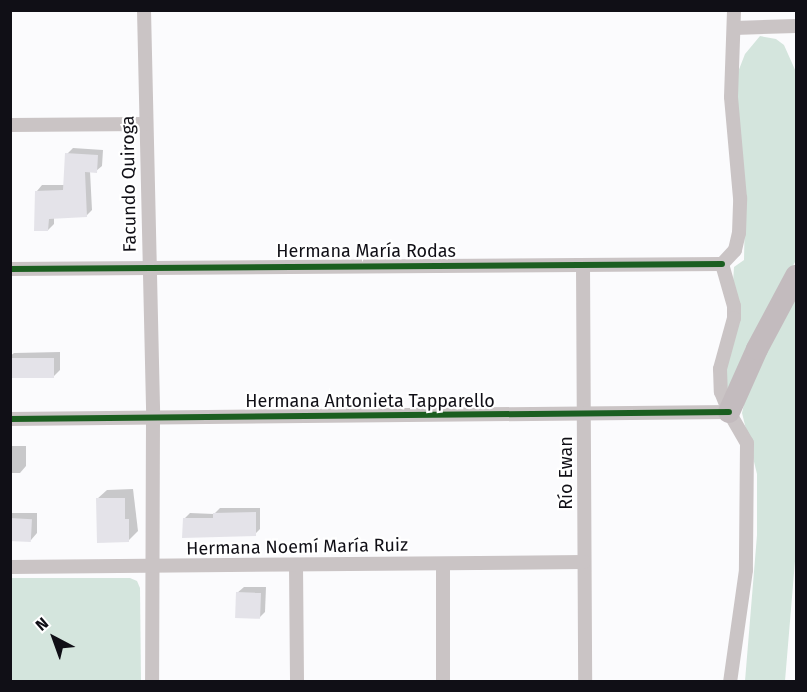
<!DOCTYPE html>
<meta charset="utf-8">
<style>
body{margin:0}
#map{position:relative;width:807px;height:692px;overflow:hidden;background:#fbfbfd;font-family:"Fira Sans",sans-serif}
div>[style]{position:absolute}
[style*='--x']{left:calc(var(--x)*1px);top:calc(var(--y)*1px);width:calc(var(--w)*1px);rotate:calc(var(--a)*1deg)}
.green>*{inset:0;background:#d4e5dd}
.shadow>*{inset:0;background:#0003}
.building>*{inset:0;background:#e4e3e9;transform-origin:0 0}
.street>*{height:14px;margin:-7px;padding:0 7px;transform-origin:7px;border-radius:7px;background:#cac4c5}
.primary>*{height:22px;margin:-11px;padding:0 11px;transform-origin:11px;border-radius:11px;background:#c3bbbe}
.cycleway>*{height:6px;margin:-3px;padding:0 3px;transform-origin:3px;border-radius:3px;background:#1b5e20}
span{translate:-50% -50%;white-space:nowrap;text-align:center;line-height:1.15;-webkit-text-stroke:4.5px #fff;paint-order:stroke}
.street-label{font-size:18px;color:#100f16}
.frame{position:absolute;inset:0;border:12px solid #100f16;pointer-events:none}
.north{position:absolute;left:24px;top:608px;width:60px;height:60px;-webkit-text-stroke:4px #fff;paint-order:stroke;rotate:319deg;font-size:16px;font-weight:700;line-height:24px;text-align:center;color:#100f16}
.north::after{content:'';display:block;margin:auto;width:21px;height:27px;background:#100f16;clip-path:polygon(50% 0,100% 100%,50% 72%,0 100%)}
</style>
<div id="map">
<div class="green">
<i style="clip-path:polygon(760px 36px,776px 39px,784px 45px,796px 72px,796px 260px,730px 389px,726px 389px,725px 374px,733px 283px,734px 267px,744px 260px,745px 210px,736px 108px,738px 72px,745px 54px)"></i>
<i style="clip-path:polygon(796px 293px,796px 549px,785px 681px,745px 681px,757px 535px,757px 474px,742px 413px,746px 395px)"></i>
<i style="clip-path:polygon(11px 578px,130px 578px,137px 581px,140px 588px,141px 681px,11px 681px)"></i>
</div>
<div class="shadow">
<i style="clip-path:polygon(73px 148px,103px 150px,102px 166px,96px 171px,90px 171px,92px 210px,86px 216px,54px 218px,54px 224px,48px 230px,37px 191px,42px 185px,65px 185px,67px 154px)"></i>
<i style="clip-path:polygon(60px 352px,60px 370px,54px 376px,10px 377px,10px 356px,14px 353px)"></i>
<i style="clip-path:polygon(10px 446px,26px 446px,26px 466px,20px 473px,10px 473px)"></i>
<i style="clip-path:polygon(133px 489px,138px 531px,128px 541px,97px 499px,107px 490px)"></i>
<i style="clip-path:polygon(220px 508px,260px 508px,260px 529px,255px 534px,185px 518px,190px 513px,214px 514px)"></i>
<i style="clip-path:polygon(10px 513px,37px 513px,37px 533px,31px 540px,10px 539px)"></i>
<i style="clip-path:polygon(244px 587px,266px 587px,265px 612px,259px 618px,237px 593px)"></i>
</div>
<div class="building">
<i style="clip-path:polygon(65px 153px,98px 155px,97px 173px,85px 172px,87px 217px,49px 219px,48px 231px,34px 231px,35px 191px,63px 190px)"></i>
<i style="left:10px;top:358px;width:44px;height:20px"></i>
<i style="clip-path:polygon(96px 498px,125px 498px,125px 519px,129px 519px,129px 542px,97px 543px)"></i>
<i style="clip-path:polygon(256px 512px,256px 536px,182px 538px,183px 518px,213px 518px,213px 513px)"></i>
<i style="left:10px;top:518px;width:22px;height:23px;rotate:3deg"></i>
<i style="left:236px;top:592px;width:25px;height:26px;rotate:2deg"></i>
</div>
<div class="street">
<i style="--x:144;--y:10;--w:408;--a:88.7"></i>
<i style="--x:153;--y:418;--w:264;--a:90.2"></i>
<i style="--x:734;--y:28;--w:62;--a:-1.8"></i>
<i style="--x:10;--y:125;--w:136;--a:-0.4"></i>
<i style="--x:722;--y:264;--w:44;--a:74.1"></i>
<i style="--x:734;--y:306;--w:12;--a:90"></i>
<i style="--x:734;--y:318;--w:53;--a:105.4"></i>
<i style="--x:720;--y:369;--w:23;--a:88"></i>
<i style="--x:721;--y:392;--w:22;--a:68"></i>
<i style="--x:729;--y:412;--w:36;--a:60"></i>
<i style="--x:747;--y:443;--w:127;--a:90.5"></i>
<i style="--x:746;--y:570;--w:113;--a:98.1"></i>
<i style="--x:722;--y:264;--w:19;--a:-47"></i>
<i style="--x:735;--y:250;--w:17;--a:-77"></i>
<i style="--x:739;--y:233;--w:35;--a:-88"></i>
<i style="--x:740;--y:198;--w:101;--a:-95.1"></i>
<i style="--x:731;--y:97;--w:87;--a:-88"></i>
<i style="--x:583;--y:265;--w:417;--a:89.7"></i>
<i style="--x:10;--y:269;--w:712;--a:-0.4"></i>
<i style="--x:10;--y:419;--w:719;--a:-0.56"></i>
<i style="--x:296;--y:565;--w:117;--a:89.5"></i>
<i style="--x:10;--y:567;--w:574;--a:-0.5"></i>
<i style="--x:443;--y:682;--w:118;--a:-90"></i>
</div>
<div class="primary">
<i style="--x:729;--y:412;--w:69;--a:-66"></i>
<i style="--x:757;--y:349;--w:83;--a:-61.9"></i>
</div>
<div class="cycleway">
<i style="--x:10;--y:269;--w:712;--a:-0.4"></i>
<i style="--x:10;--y:419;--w:719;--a:-0.56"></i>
</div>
<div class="street-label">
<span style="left:129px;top:184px;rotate:-91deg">Facundo Quiroga</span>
<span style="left:366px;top:251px">Hermana María Rodas</span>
<span style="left:370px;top:401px">Hermana Antonieta Tapparello</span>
<span style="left:566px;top:473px;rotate:-90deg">Río Ewan</span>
<span style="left:297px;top:547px;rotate:-1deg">Hermana Noemí María Ruiz</span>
</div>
<div class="frame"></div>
<div class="north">N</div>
</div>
